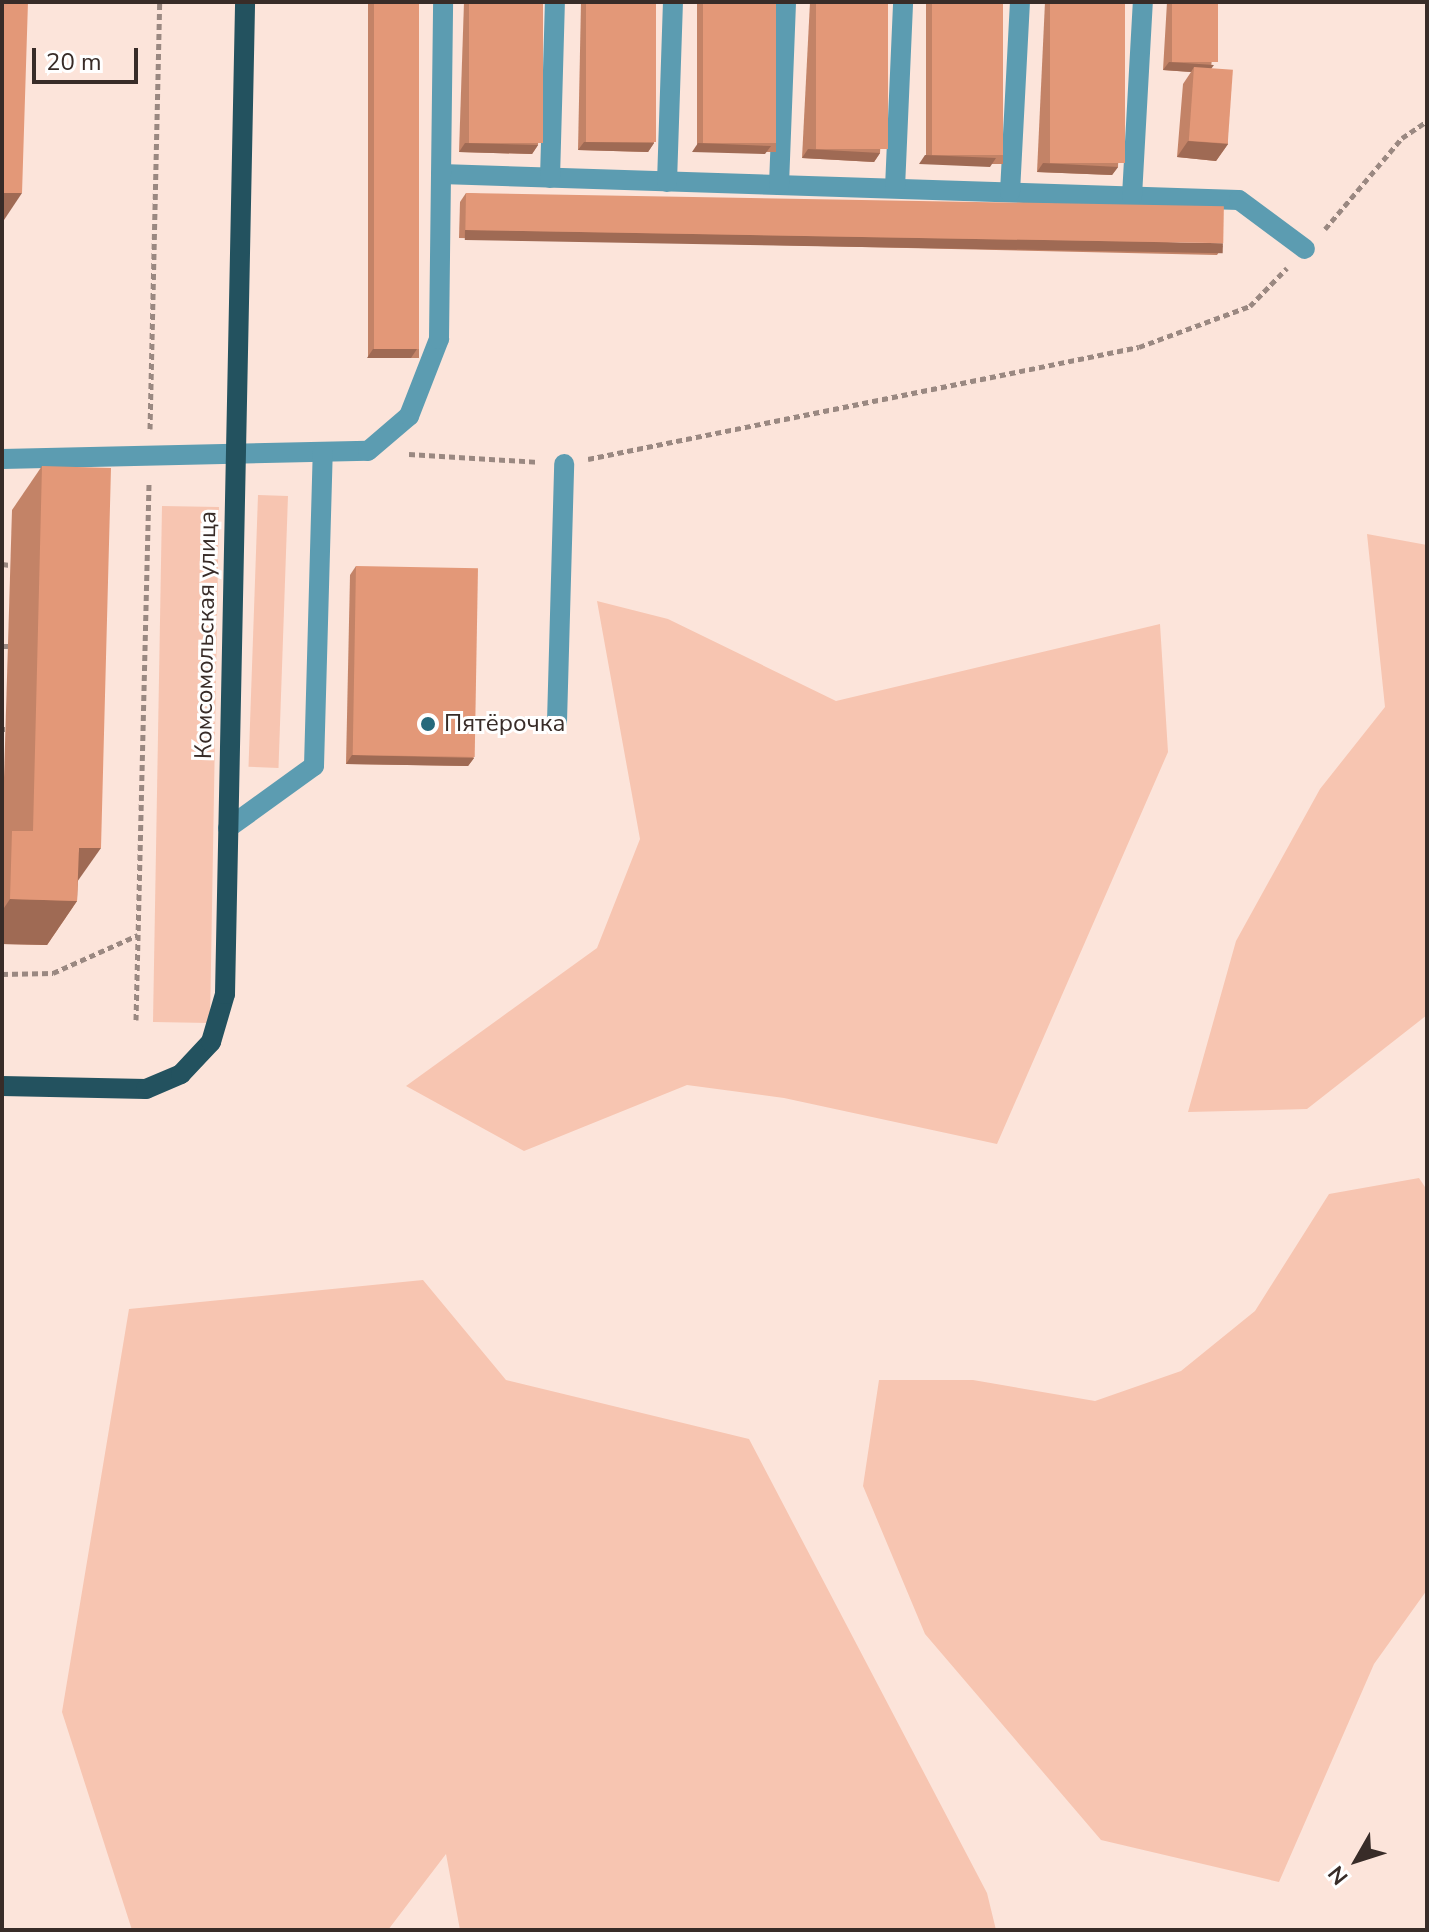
<!DOCTYPE html>
<meta charset="utf-8">
<style>
body{margin:0}
#map{position:relative;width:1429px;height:1932px;overflow:hidden;background:#fce4da;font-family:"Nunito Sans",sans-serif}
div>[style]{position:absolute}
[style*='--x']{left:calc(var(--x)*1px);top:calc(var(--y)*1px);width:calc(var(--w)*1px);rotate:calc(var(--a)*1deg)}
.green>*{inset:0;background:#f7c5b1;transform-origin:0 0}
.path>*{height:5px;margin-top:-2.5px;transform-origin:0;background:repeating-linear-gradient(90deg,#9a8881 0 6px,transparent 0 10px)}
.minor>*{height:20px;margin:-10px;padding:0 10px;transform-origin:10px;border-radius:10px;background:#5c9cb1}
.major>*{height:20px;margin:-10px;padding:0 10px;transform-origin:10px;border-radius:10px;background:#23525f}
.wall>*{inset:0;background:#c38367;transform-origin:0 0}
.shaded-wall>*{inset:0;background:#9f6a54;transform-origin:0 0}
.building>*{inset:0;background:#e39878;transform-origin:0 0}
.dots>*{width:22px;height:22px;translate:-50% -50%;box-sizing:border-box;border:4px solid #fff;border-radius:50%}
span{translate:-50% -50%;white-space:nowrap;text-align:center;line-height:1.15;-webkit-text-stroke:6px #fff;paint-order:stroke}
.street-label{font-size:24px;color:#382c28}
.poi-label{font-size:24px;color:#382c28}
.left{translate:0 -50%;text-align:left}
.frame{position:absolute;inset:0;border:4px solid #382c28;pointer-events:none}
.north{position:absolute;left:1317px;top:1820px;width:80px;height:80px;-webkit-text-stroke:6px #fff;paint-order:stroke;rotate:231deg;font-size:22px;font-weight:700;line-height:32px;text-align:center;color:#382c28}
.north::after{content:'';display:block;margin:auto;width:28px;height:36px;background:#382c28;clip-path:polygon(50% 0,100% 100%,50% 72%,0 100%)}
.scale{position:absolute;left:32px;top:48px;width:106px;height:36px;box-sizing:border-box;border:4px solid #382c28;border-top:0;padding-left:10px;font-size:24px;line-height:28px;white-space:nowrap;color:#382c28;-webkit-text-stroke:6px #fff;paint-order:stroke}
</style>
<div id="map">
<div class="green">
<i style="left:258px;top:495px;width:30px;height:272px;rotate:2deg"></i>
<i style="left:162px;top:506px;width:57px;height:516px;rotate:1deg"></i>
<i style="clip-path:polygon(1367px 534px,1427px 545px,1427px 1015px,1307px 1109px,1188px 1112px,1236px 941px,1320px 789px,1385px 707px)"></i>
<i style="clip-path:polygon(597px 601px,668px 619px,836px 701px,1160px 624px,1168px 752px,997px 1144px,784px 1098px,687px 1085px,524px 1151px,406px 1086px,597px 948px,640px 839px)"></i>
<i style="clip-path:polygon(1419px 1178px,1427px 1190px,1427px 1590px,1374px 1664px,1279px 1882px,1101px 1840px,925px 1634px,863px 1486px,879px 1380px,973px 1380px,1095px 1401px,1181px 1371px,1255px 1311px,1329px 1194px)"></i>
<i style="clip-path:polygon(423px 1280px,506px 1380px,749px 1439px,987px 1893px,996px 1930px,460px 1930px,446px 1854px,388px 1930px,132px 1930px,62px 1712px,129px 1309px)"></i>
</div>
<div class="path">
<i style="--x:1325;--y:229;--w:119;--a:-49.8"></i>
<i style="--x:1402;--y:138;--w:30;--a:-34"></i>
<i style="--x:150;--y:429;--w:427;--a:-88.7"></i>
<i style="--x:409;--y:454;--w:129;--a:3.5"></i>
<i style="--x:588;--y:459;--w:562;--a:-11.49"></i>
<i style="--x:1139;--y:347;--w:118;--a:-20.3"></i>
<i style="--x:1250;--y:306;--w:53;--a:-45.8"></i>
<i style="--x:2;--y:564;--w:8;--a:7"></i>
<i style="--x:2;--y:646;--w:6;--a:0"></i>
<i style="--x:2;--y:729;--w:3;--a:0"></i>
<i style="--x:2;--y:820;--w:1;--a:0"></i>
<i style="--x:2;--y:974;--w:51;--a:-1.1"></i>
<i style="--x:53;--y:973;--w:93;--a:-24.1"></i>
<i style="--x:136;--y:1020;--w:537;--a:-88.61"></i>
</div>
<div class="minor">
<i style="--x:441;--y:174;--w:798;--a:1.87"></i>
<i style="--x:1239;--y:200;--w:82;--a:36.6"></i>
<i style="--x:550;--y:178;--w:176;--a:-88.4"></i>
<i style="--x:667;--y:182;--w:180;--a:-88.1"></i>
<i style="--x:779;--y:185;--w:183;--a:-87.8"></i>
<i style="--x:895;--y:188;--w:186;--a:-87.5"></i>
<i style="--x:1010;--y:192;--w:190;--a:-87"></i>
<i style="--x:1132;--y:196;--w:194;--a:-86.8"></i>
<i style="--x:2;--y:459;--w:366;--a:-1.3"></i>
<i style="--x:368;--y:451;--w:54;--a:-40.5"></i>
<i style="--x:409;--y:416;--w:83;--a:-68.7"></i>
<i style="--x:439;--y:339;--w:337;--a:-89.3"></i>
<i style="--x:557;--y:722;--w:258;--a:-88.4"></i>
<i style="--x:228;--y:828;--w:106;--a:-35.8"></i>
<i style="--x:314;--y:766;--w:314;--a:-88.4"></i>
</div>
<div class="major">
<i style="--x:2;--y:1086;--w:144;--a:1.2"></i>
<i style="--x:146;--y:1089;--w:38;--a:-23"></i>
<i style="--x:181;--y:1074;--w:44;--a:-46.8"></i>
<i style="--x:211;--y:1042;--w:50;--a:-73.7"></i>
<i style="--x:225;--y:994;--w:992;--a:-88.84"></i>
</div>
<div class="wall">
<i style="left:368px;top:2px;width:51px;height:356px"></i>
<i style="clip-path:polygon(464px 2px,543px 2px,538px 145px,532px 154px,459px 152px)"></i>
<i style="clip-path:polygon(581px 2px,656px 2px,654px 143px,648px 152px,578px 150px)"></i>
<i style="left:697px;top:2px;width:79px;height:150px"></i>
<i style="clip-path:polygon(810px 2px,888px 2px,880px 153px,874px 162px,802px 158px)"></i>
<i style="left:926px;top:2px;width:77px;height:162px"></i>
<i style="clip-path:polygon(1045px 2px,1125px 2px,1118px 167px,1112px 175px,1037px 172px)"></i>
<i style="clip-path:polygon(1167px 2px,1218px 2px,1211px 68px,1228px 144px,1216px 161px,1177px 157px,1183px 84px,1191px 72px,1163px 70px)"></i>
<i style="clip-path:polygon(466px 193px,1223px 246px,1217px 255px,459px 238px,460px 202px)"></i>
<i style="clip-path:polygon(42px 466px,78px 881px,77px 901px,47px 945px,2px 944px,2px 845px,12px 510px)"></i>
<i style="clip-path:polygon(356px 566px,474px 758px,468px 766px,346px 764px,350px 575px)"></i>
</div>
<div class="shaded-wall">
<i style="clip-path:polygon(1169px 62px,1214px 65px,1208px 73px,1194px 67px,1191px 72px,1163px 70px)"></i>
<i style="clip-path:polygon(1188px 141px,1228px 144px,1216px 161px,1177px 157px)"></i>
<i style="clip-path:polygon(584px 142px,654px 143px,648px 152px,578px 150px)"></i>
<i style="clip-path:polygon(465px 143px,538px 145px,532px 154px,459px 152px)"></i>
<i style="clip-path:polygon(698px 143px,771px 146px,765px 154px,692px 152px)"></i>
<i style="clip-path:polygon(808px 149px,880px 153px,874px 162px,802px 158px)"></i>
<i style="clip-path:polygon(925px 155px,996px 158px,990px 167px,919px 164px)"></i>
<i style="clip-path:polygon(1043px 163px,1118px 167px,1112px 175px,1037px 172px)"></i>
<i style="clip-path:polygon(2px 193px,22px 193px,2px 223px)"></i>
<i style="left:465px;top:230px;width:758px;height:10px;rotate:1deg"></i>
<i style="clip-path:polygon(373px 349px,417px 349px,411px 358px,367px 358px)"></i>
<i style="clip-path:polygon(352px 755px,474px 758px,468px 766px,346px 764px)"></i>
<i style="clip-path:polygon(79px 848px,101px 848px,70px 892px)"></i>
<i style="clip-path:polygon(10px 899px,77px 901px,47px 945px,2px 944px,2px 911px)"></i>
</div>
<div class="building">
<i style="clip-path:polygon(2px 2px,28px 2px,22px 193px,2px 193px)"></i>
<i style="left:374px;top:2px;width:45px;height:347px"></i>
<i style="left:469px;top:2px;width:74px;height:141px"></i>
<i style="left:586px;top:2px;width:70px;height:140px"></i>
<i style="left:703px;top:2px;width:73px;height:141px"></i>
<i style="left:816px;top:2px;width:72px;height:147px"></i>
<i style="left:932px;top:2px;width:71px;height:153px"></i>
<i style="left:1050px;top:2px;width:75px;height:161px"></i>
<i style="left:1172px;top:2px;width:46px;height:60px"></i>
<i style="left:1194px;top:67px;width:39px;height:74px;rotate:4deg"></i>
<i style="left:466px;top:193px;width:758px;height:37px;rotate:1deg"></i>
<i style="clip-path:polygon(42px 466px,111px 468px,101px 848px,79px 848px,77px 901px,10px 899px,12px 831px,33px 831px)"></i>
<i style="left:356px;top:566px;width:122px;height:189px;rotate:1deg"></i>
</div>
<div class="dots">
<i style="left:428px;top:724px;background:#26697b"></i>
</div>
<div class="street-label">
<span style="left:206px;top:635px;rotate:-89deg">Комсомольская улица</span>
</div>
<div class="poi-label">
<span class="left" style="left:444px;top:724px">Пятёрочка</span>
</div>
<div class="frame"></div>
<div class="north">N</div>
<div class="scale">20 m</div>
</div>
